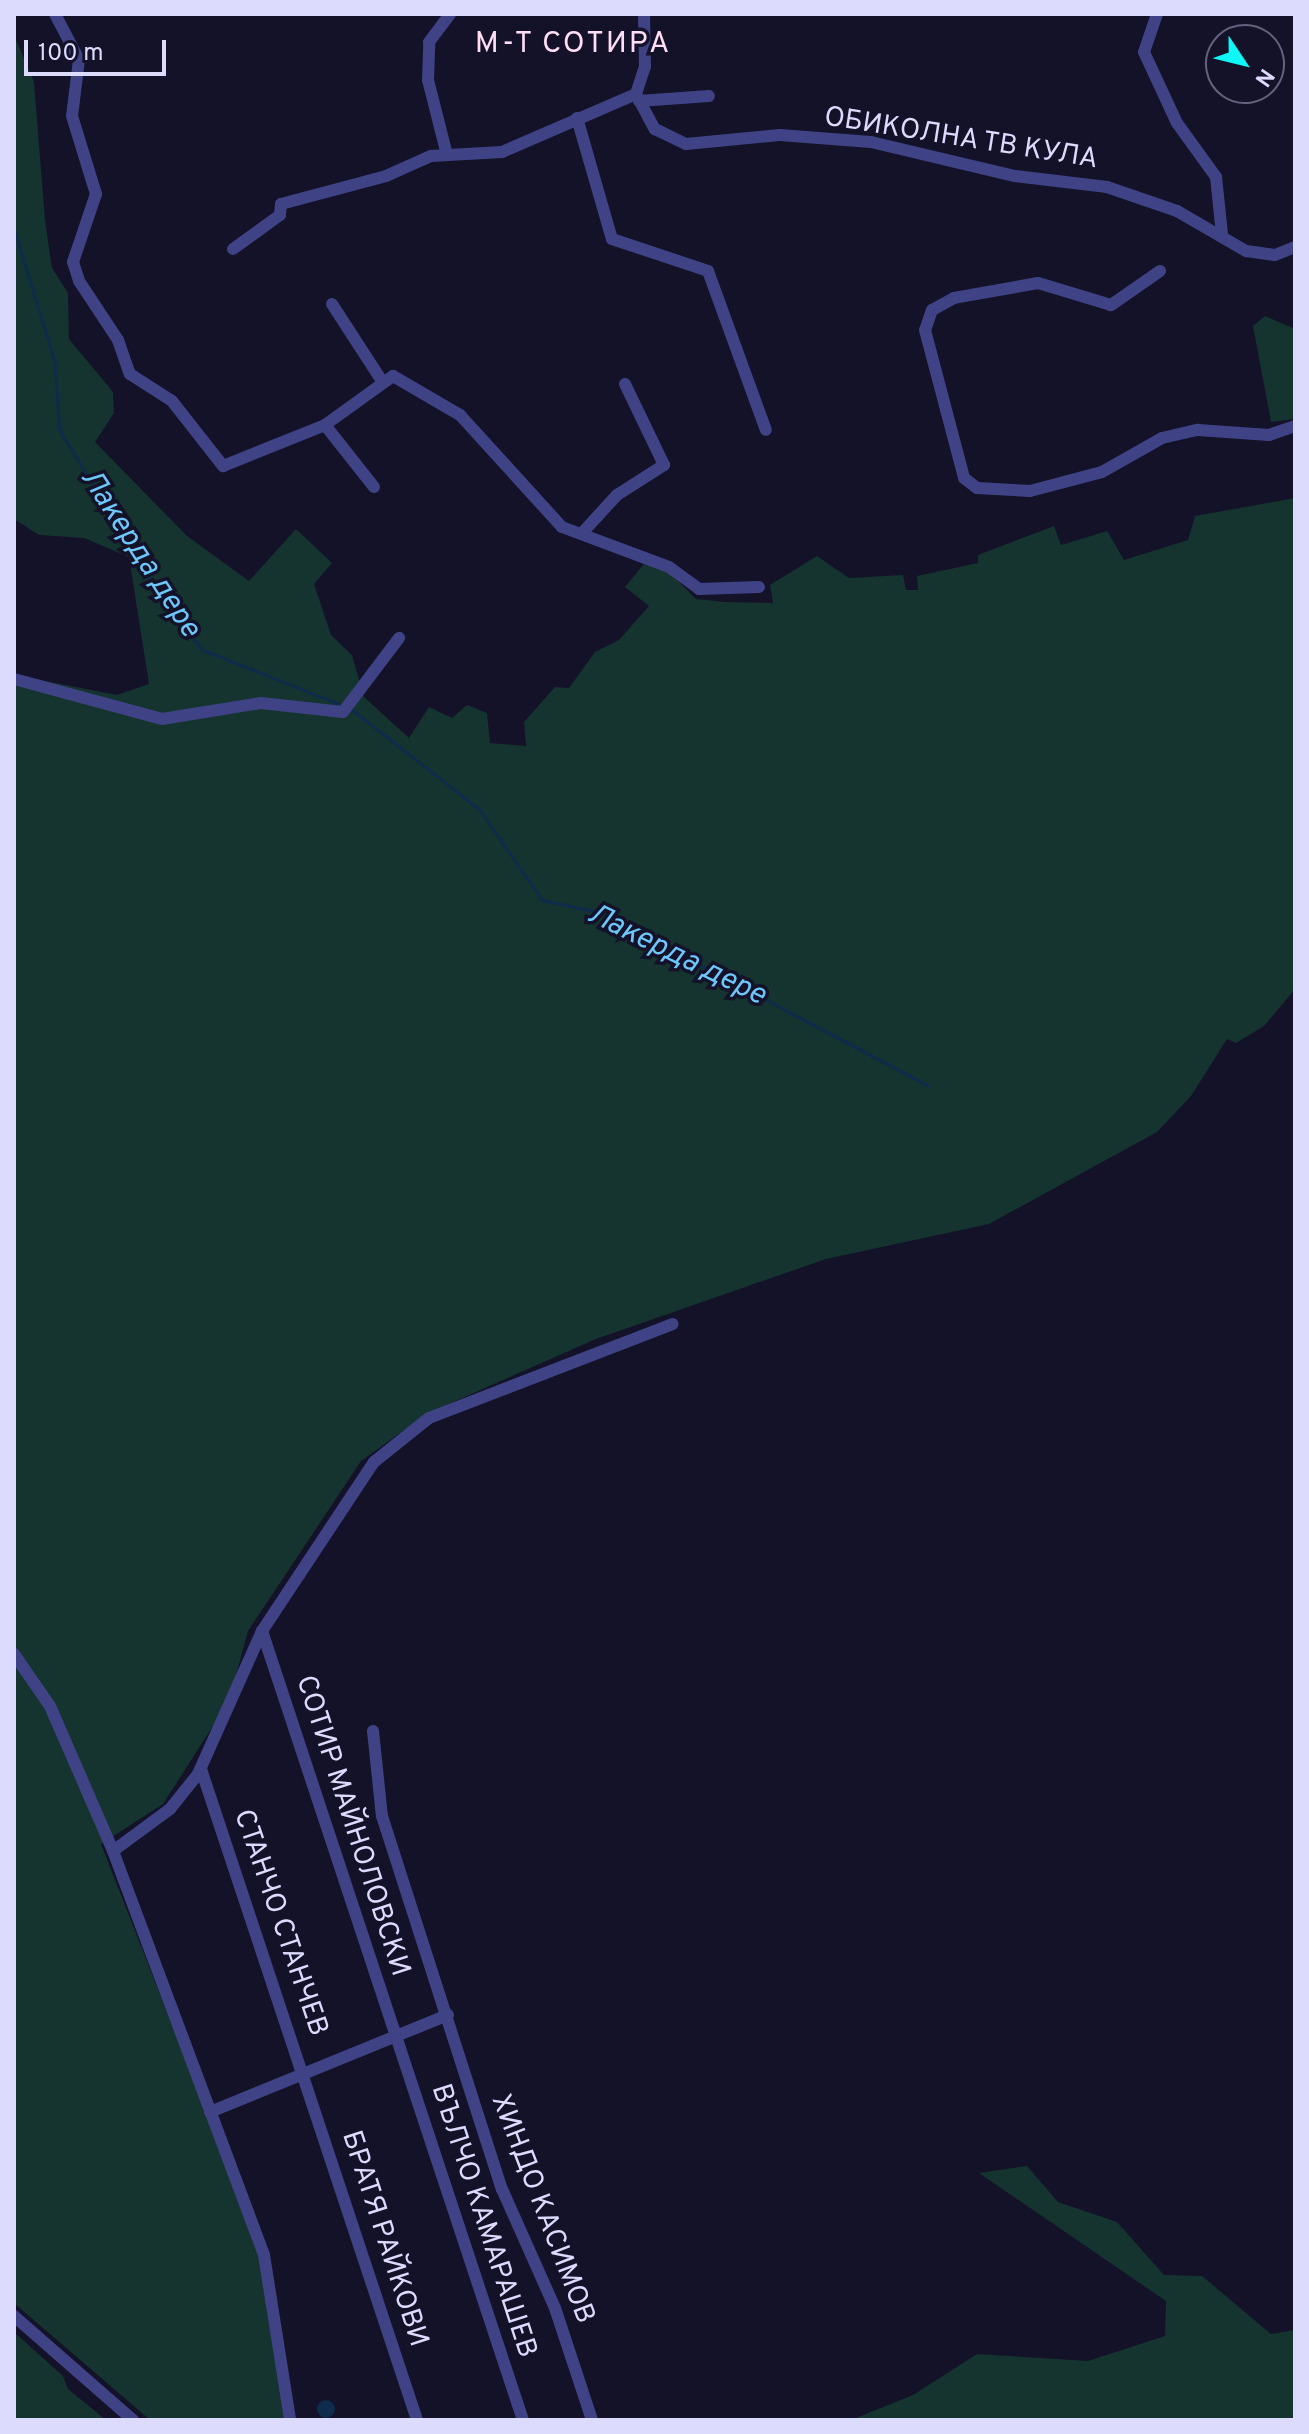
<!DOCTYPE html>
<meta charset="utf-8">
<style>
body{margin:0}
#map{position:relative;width:1309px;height:2434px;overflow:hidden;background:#131229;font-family:Overpass,sans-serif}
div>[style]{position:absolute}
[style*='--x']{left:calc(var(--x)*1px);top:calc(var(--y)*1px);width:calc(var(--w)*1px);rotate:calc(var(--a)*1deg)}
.green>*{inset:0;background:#15332f}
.water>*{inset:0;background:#0f2b4b}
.round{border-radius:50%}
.stream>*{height:3px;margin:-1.5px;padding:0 1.5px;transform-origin:1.5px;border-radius:1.5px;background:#0f2b4b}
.minor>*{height:12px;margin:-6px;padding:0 6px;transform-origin:6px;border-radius:6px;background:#3f4386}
span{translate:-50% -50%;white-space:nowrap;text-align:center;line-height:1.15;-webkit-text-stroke:7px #131229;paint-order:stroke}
.street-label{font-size:28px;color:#dcdbfe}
.neighbourhood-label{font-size:30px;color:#feddf5;letter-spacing:2px}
.water-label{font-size:30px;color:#6dc7fa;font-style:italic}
.frame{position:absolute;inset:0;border:16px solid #dcdbfe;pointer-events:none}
.north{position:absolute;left:1205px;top:24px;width:80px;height:80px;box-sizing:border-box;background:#131229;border:2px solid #63627e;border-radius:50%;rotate:125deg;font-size:22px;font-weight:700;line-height:32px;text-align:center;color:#dcdbfe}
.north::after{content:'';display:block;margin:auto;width:28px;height:36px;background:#0ff6f6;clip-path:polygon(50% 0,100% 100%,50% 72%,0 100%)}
.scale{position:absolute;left:24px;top:40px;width:142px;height:36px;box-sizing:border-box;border:4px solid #dcdbfe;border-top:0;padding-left:10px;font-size:24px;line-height:28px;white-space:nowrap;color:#dcdbfe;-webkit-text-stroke:6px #131229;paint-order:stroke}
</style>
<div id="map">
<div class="green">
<i style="clip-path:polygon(14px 35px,34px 82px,45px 220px,52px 268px,68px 293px,69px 339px,113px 392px,114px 413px,95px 442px,187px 536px,249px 581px,296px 529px,332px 563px,314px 584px,331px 635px,352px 655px,364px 697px,409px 738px,429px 707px,452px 718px,467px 705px,487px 713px,490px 743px,526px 746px,524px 722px,555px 687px,569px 688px,595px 652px,619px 640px,649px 606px,625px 587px,644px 564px,670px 573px,696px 599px,725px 602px,773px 603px,770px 585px,817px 556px,849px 578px,903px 575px,906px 590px,918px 590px,917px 576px,978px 563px,978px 555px,1054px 526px,1061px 545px,1107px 531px,1124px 560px,1188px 540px,1195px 516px,1295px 498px,1295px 989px,1264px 1026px,1236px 1043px,1227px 1039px,1191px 1096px,1157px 1132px,989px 1224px,826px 1259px,596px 1339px,428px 1413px,361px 1461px,248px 1631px,229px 1701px,163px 1804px,101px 1844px,261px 2252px,286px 2420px,150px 2420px,14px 2303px,14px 675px,117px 695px,149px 684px,129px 557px,84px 538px,39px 535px,14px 519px)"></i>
<i style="clip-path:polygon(1265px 316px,1295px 329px,1295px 419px,1271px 422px,1253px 326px)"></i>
<i style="clip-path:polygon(1027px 2166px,1058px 2202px,1117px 2222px,1164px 2275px,1202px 2276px,1271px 2334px,1295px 2330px,1295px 2420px,851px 2420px,913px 2395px,977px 2354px,1088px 2361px,1165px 2336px,1166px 2301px,979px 2173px)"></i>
<i style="clip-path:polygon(14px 2332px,63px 2376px,68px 2389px,106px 2420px,14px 2420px)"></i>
</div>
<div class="water">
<i class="round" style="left:317px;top:2400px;width:18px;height:18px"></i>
</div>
<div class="stream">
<i style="--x:14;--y:229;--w:140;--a:73"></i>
<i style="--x:55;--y:363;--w:66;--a:86.5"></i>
<i style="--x:59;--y:429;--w:220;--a:58.8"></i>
<i style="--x:173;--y:617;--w:45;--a:47.7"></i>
<i style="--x:203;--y:650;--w:152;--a:21.7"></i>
<i style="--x:351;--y:709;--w:162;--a:38"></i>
<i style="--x:479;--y:809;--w:111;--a:55.3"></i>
<i style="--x:542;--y:900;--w:61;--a:12.2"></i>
<i style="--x:602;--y:913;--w:368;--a:27.9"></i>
</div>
<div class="minor">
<i style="--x:55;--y:14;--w:52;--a:62.4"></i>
<i style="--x:79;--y:60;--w:56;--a:97.1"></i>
<i style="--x:72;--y:116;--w:82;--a:72.9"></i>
<i style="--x:96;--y:194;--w:72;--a:108.7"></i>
<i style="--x:73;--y:262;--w:20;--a:72"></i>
<i style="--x:79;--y:281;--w:71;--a:56.5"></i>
<i style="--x:118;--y:340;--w:36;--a:71"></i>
<i style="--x:130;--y:374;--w:50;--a:32.7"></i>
<i style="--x:172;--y:401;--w:83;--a:51.9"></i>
<i style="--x:223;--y:466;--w:110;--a:-21.9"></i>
<i style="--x:325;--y:425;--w:84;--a:-35.8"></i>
<i style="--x:393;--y:376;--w:78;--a:30.2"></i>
<i style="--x:460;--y:415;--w:151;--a:47.7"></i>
<i style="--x:562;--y:527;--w:114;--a:20.5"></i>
<i style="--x:669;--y:567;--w:37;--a:36"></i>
<i style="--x:699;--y:589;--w:60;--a:-1.9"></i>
<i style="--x:1157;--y:14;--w:40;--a:108.9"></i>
<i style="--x:1144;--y:52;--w:78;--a:65.1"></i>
<i style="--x:1177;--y:123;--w:67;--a:54.2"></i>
<i style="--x:1216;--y:177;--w:57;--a:84"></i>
<i style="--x:636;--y:94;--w:28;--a:-72"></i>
<i style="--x:645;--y:67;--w:53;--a:-91.1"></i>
<i style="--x:639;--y:101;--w:70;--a:-4.1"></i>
<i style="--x:577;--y:118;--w:126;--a:73.9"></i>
<i style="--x:612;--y:239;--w:101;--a:18.4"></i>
<i style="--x:708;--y:271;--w:169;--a:70"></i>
<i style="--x:447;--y:155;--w:77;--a:-104.2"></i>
<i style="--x:428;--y:80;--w:38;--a:-88"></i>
<i style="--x:429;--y:42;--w:35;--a:-53"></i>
<i style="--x:233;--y:249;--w:58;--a:-35.9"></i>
<i style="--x:280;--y:215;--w:11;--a:-85"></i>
<i style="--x:281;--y:204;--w:109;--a:-14.9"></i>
<i style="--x:386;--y:176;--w:49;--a:-24"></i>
<i style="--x:431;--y:156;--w:71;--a:-3.2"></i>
<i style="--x:502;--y:152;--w:146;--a:-23.4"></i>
<i style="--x:636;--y:94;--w:40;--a:62"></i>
<i style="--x:655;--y:129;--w:34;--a:26"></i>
<i style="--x:686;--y:144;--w:94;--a:-5.5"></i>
<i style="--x:780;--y:135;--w:91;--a:4.4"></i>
<i style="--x:871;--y:142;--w:148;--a:13.3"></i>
<i style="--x:1015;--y:176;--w:93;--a:6.8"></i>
<i style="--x:1107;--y:187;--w:74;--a:18.9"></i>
<i style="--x:1177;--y:211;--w:80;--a:30.1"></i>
<i style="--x:1246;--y:251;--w:29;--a:8"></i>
<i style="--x:1275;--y:255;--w:22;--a:-22"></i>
<i style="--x:1160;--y:271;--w:60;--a:145.2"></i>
<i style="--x:1111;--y:305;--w:76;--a:-163.2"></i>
<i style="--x:1038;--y:283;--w:85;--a:169.9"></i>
<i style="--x:954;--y:298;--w:25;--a:151"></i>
<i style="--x:932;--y:310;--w:21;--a:109"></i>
<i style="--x:925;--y:330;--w:153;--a:75.2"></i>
<i style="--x:964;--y:478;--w:16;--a:38"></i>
<i style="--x:977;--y:488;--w:53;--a:3.2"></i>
<i style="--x:1030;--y:491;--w:74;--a:-14.8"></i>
<i style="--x:1102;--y:472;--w:69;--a:-29.5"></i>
<i style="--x:1162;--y:438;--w:37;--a:-13"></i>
<i style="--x:1198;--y:430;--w:71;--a:4"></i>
<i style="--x:1269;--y:435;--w:28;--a:-19"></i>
<i style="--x:332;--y:304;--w:92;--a:57"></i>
<i style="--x:325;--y:425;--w:79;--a:51.7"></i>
<i style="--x:584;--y:531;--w:49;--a:-47.5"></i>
<i style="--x:617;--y:495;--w:56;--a:-32.6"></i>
<i style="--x:664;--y:465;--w:90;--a:-115.7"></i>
<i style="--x:14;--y:679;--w:153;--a:15.1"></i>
<i style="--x:162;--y:719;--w:100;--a:-9.2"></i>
<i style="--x:261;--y:703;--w:82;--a:6.3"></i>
<i style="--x:343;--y:712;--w:93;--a:-52.9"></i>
<i style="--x:262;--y:1631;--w:831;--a:71.7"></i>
<i style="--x:14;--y:1654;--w:63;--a:55.3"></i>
<i style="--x:50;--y:1706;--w:158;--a:66.5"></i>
<i style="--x:113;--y:1851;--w:431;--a:69.5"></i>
<i style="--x:264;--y:2255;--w:167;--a:81"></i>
<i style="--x:373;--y:1731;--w:85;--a:84"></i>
<i style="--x:382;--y:1816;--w:392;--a:72.2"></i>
<i style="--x:502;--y:2189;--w:130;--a:66"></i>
<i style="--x:555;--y:2308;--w:118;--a:71.7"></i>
<i style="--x:201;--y:1769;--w:686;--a:71.64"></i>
<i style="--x:113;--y:1851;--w:71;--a:-36.4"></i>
<i style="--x:170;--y:1809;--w:45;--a:-51.3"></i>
<i style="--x:198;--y:1774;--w:157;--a:-65.9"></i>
<i style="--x:262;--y:1631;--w:203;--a:-56.5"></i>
<i style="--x:374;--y:1462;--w:70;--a:-38.7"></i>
<i style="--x:429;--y:1418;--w:261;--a:-21.1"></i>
<i style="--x:210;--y:2112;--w:257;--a:-22.2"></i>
<i style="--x:14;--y:2316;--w:158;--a:41.2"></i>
</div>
<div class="street-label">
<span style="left:961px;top:139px;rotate:9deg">ОБИКОЛНА ТВ КУЛА</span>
<span style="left:352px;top:1826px;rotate:72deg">СОТИР МАЙНОЛОВСКИ</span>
<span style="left:280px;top:1923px;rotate:71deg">СТАНЧО СТАНЧЕВ</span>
<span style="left:542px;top:2209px;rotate:69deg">ХИНДО КАСИМОВ</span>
<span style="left:483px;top:2221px;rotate:72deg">ВЪЛЧО КАМАРАШЕВ</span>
<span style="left:384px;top:2239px;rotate:72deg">БРАТЯ РАЙКОВИ</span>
</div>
<div class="neighbourhood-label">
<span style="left:573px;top:45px">М-Т СОТИРА</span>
</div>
<div class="water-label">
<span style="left:139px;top:554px;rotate:57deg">Лакерда дере</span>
<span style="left:676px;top:956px;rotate:26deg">Лакерда дере</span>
</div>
<div class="frame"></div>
<div class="north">N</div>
<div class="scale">100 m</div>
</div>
